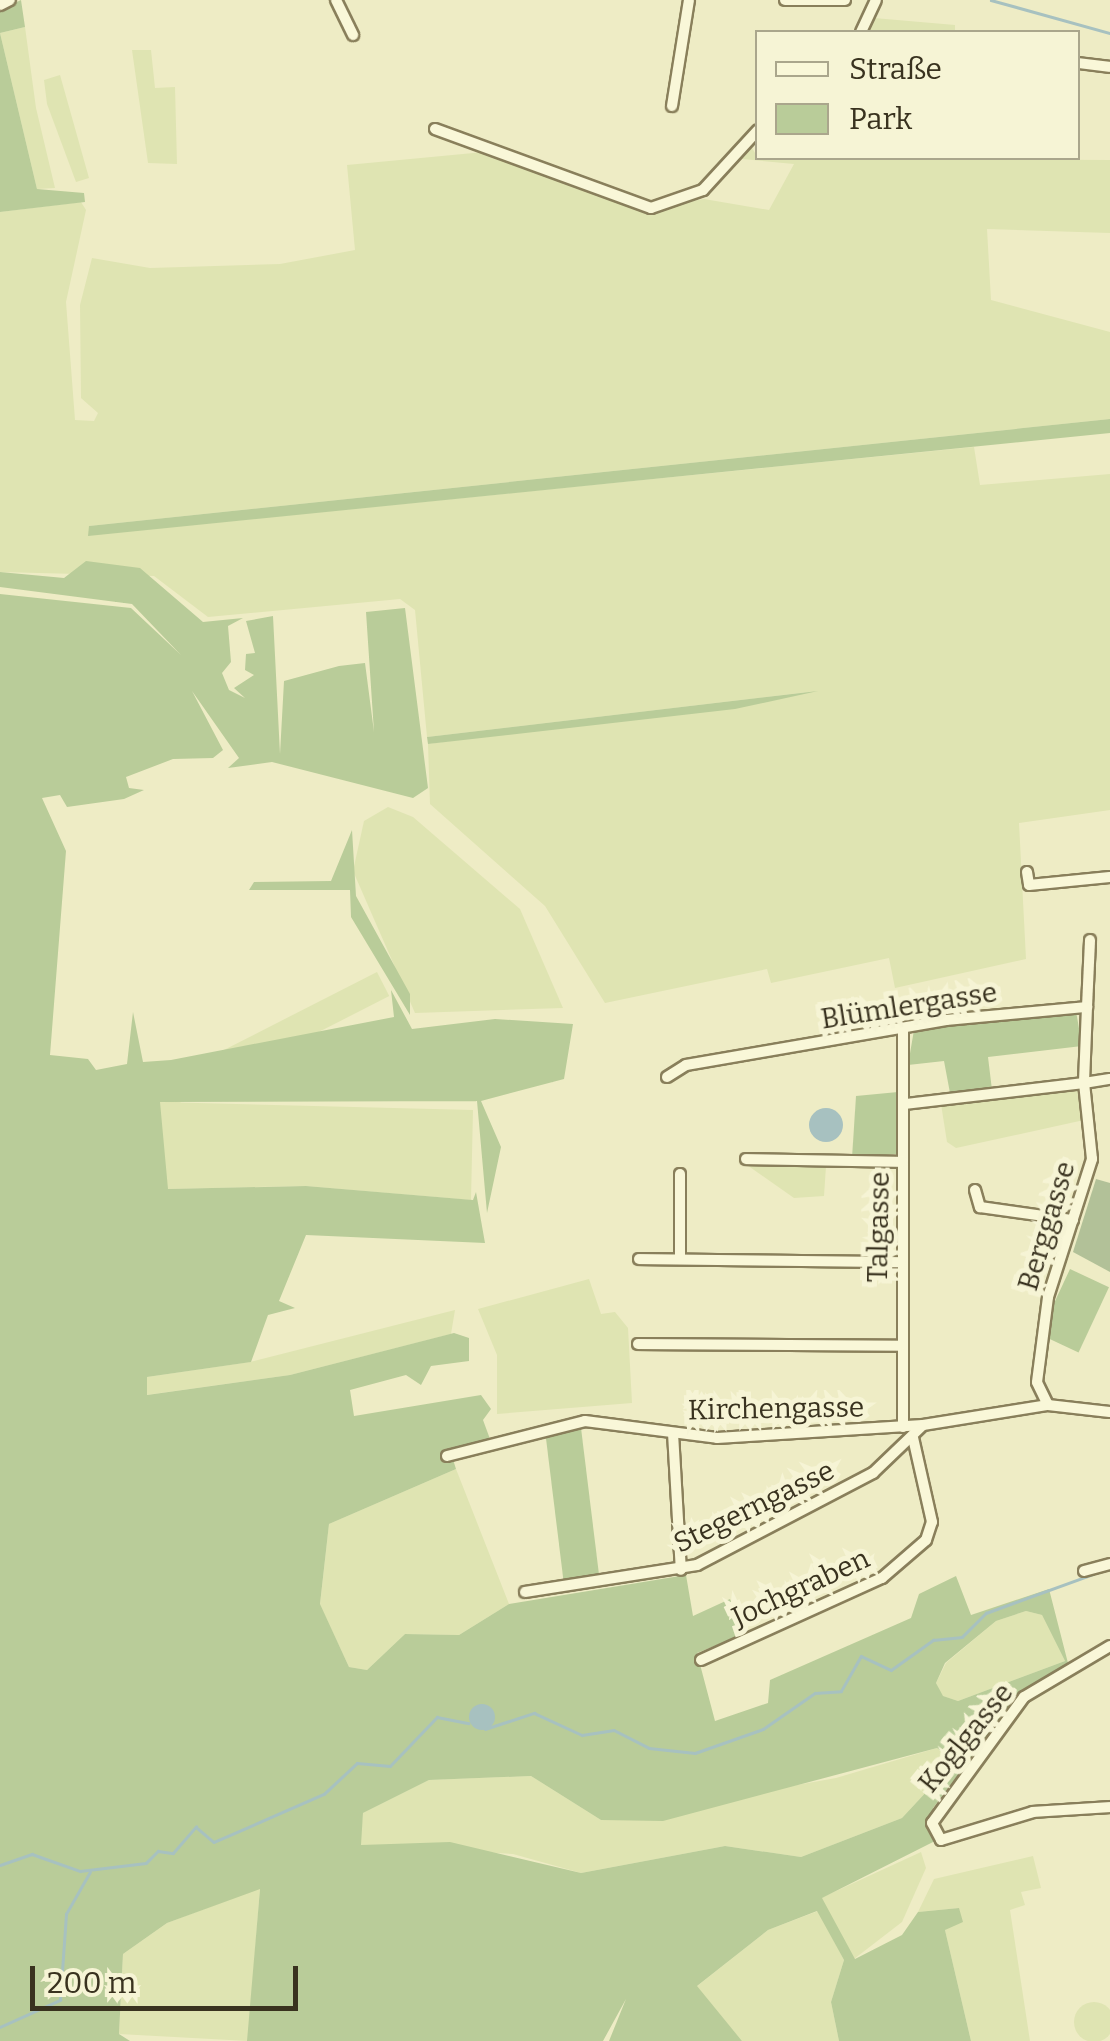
<!DOCTYPE html>
<meta charset="utf-8">
<style>
body{margin:0}
#map{position:relative;width:1110px;height:2041px;overflow:hidden;background:#eeecc5;font-family:Bitter,serif}
div>[style]{position:absolute}
[style*='--x']{left:calc(var(--x)*1px);top:calc(var(--y)*1px);width:calc(var(--w)*1px);rotate:calc(var(--a)*1deg)}
.farmland>*{inset:0;background:#dfe4b2;transform-origin:0 0}
.round{border-radius:50%}
.green>*{inset:0;background:#b9cc99;transform-origin:0 0}
.cemetery>*{inset:0;background:#b2c198}
.water>*{inset:0;background:#a7c1c0}
.stream>*{height:2.5px;margin:-1.25px;padding:0 1.25px;transform-origin:1.25px;border-radius:1.25px;background:#a7c1c0}
.roads{filter:drop-shadow(2px 0 #897f5b) drop-shadow(-2px 0 #897f5b) drop-shadow(0 2px #897f5b) drop-shadow(0 -2px #897f5b)}
.minor>*{height:10px;margin:-5px;padding:0 5px;transform-origin:5px;border-radius:5px;background:#f9f7d8}
span{translate:-50% -50%;white-space:nowrap;text-align:center;line-height:1.15;-webkit-text-stroke:10px #f6f4d5;paint-order:stroke}
.street-label{font-size:28px;color:#39321f}
.legend{position:absolute;left:755px;top:30px;width:325px;height:130px;box-sizing:border-box;background:#f6f4d5;border:2px solid #aaa68c;margin:0;padding:12px 18px;list-style:none;font-size:30px;color:#39321f}
.legend li{display:flex;align-items:center;gap:20px;height:50px}
.legend b{width:50px;border:2px solid #aaa68c}
.scale{position:absolute;left:30px;top:1966px;width:268px;height:45px;box-sizing:border-box;border:5px solid #39321f;border-top:0;padding-left:12px;font-size:30px;line-height:35px;white-space:nowrap;color:#39321f;-webkit-text-stroke:8px #f6f4d5;paint-order:stroke}
</style>
<div id="map">
<div class="farmland">
<i style="clip-path:polygon(874px 18px,955px 25px,955px 32px,863px 32px)"></i>
<i style="clip-path:polygon(25px 27px,36px 108px,55px 188px,37px 189px,0 33px)"></i>
<i style="clip-path:polygon(132px 50px,151px 50px,155px 88px,175px 87px,177px 164px,148px 163px)"></i>
<i style="clip-path:polygon(60px 75px,89px 178px,76px 182px,47px 104px,44px 80px)"></i>
<i style="clip-path:polygon(752px 148px,758px 158px,1110px 160px,1110px 233px,987px 229px,991px 300px,1110px 332px,1110px 419px,89px 526px,89px 535px,974px 447px,980px 485px,1110px 474px,1110px 810px,1019px 823px,1026px 959px,895px 988px,889px 958px,771px 983px,767px 969px,605px 1003px,545px 906px,430px 804px,428px 744px,817px 691px,427px 737px,415px 610px,400px 599px,208px 617px,154px 576px,0 572px,0 212px,81px 202px,86px 210px,66px 302px,75px 420px,94px 421px,98px 413px,81px 398px,80px 305px,92px 258px,150px 268px,280px 264px,355px 250px,347px 165px,484px 152px,643px 209px,704px 199px,769px 210px,794px 164px,742px 159px)"></i>
<i style="clip-path:polygon(388px 807px,413px 817px,520px 909px,563px 1008px,415px 1013px,353px 871px,364px 821px)"></i>
<i style="left:377px;top:972px;width:27px;height:248px;rotate:63deg"></i>
<i style="clip-path:polygon(1081px 1089px,1084px 1120px,956px 1148px,947px 1142px,941px 1104px)"></i>
<i style="clip-path:polygon(159px 1102px,473px 1110px,471px 1200px,306px 1186px,167px 1189px)"></i>
<i style="clip-path:polygon(747px 1165px,826px 1166px,824px 1196px,794px 1198px)"></i>
<i style="clip-path:polygon(589px 1279px,601px 1314px,615px 1312px,628px 1328px,632px 1403px,497px 1414px,497px 1355px,478px 1309px)"></i>
<i style="clip-path:polygon(455px 1310px,451px 1334px,290px 1375px,146px 1395px,147px 1377px,250px 1362px)"></i>
<i style="clip-path:polygon(456px 1469px,509px 1604px,459px 1635px,405px 1634px,367px 1670px,349px 1667px,320px 1605px,329px 1524px)"></i>
<i style="clip-path:polygon(1026px 1611px,1042px 1615px,1065px 1661px,958px 1701px,942px 1696px,936px 1683px,946px 1663px,996px 1621px)"></i>
<i style="clip-path:polygon(937px 1748px,955px 1761px,902px 1818px,801px 1857px,725px 1846px,581px 1873px,513px 1854px,360px 1845px,363px 1813px,429px 1780px,531px 1776px,601px 1820px,836px 1778px)"></i>
<i style="clip-path:polygon(921px 1852px,926px 1868px,902px 1922px,854px 1959px,821px 1898px)"></i>
<i style="clip-path:polygon(1033px 1856px,1041px 1888px,1021px 1892px,1025px 1905px,1010px 1910px,1030px 2041px,971px 2041px,945px 1930px,959px 1908px,918px 1912px,934px 1879px)"></i>
<i style="clip-path:polygon(260px 1888px,248px 2041px,119px 2034px,123px 1954px,167px 1923px)"></i>
<i style="clip-path:polygon(818px 1911px,844px 1960px,831px 2002px,839px 2041px,742px 2041px,696px 1987px,768px 1930px)"></i>
<i class="round" style="left:1074px;top:2002px;width:40px;height:40px"></i>
</div>
<div class="green">
<i style="clip-path:polygon(21px 0,25px 27px,0 33px,37px 189px,84px 193px,85px 202px,0 212px,0 10px)"></i>
<i style="clip-path:polygon(1110px 419px,1110px 433px,88px 536px,89px 526px)"></i>
<i style="clip-path:polygon(evenodd,86px 561px,140px 568px,203px 622px,243px 618px,228px 626px,231px 662px,222px 673px,229px 690px,245px 698px,234px 688px,254px 675px,245px 670px,246px 654px,255px 653px,246px 621px,273px 616px,280px 754px,284px 681px,339px 666px,365px 663px,374px 732px,366px 612px,405px 608px,428px 788px,413px 798px,272px 762px,228px 768px,239px 758px,192px 691px,223px 750px,213px 758px,173px 759px,126px 777px,129px 788px,144px 790px,124px 799px,67px 807px,60px 795px,42px 798px,66px 851px,50px 1055px,88px 1059px,96px 1070px,127px 1064px,133px 1012px,143px 1062px,171px 1060px,394px 1017px,391px 990px,412px 1029px,495px 1019px,573px 1024px,564px 1079px,481px 1101px,501px 1147px,487px 1213px,477px 1101px,160px 1102px,168px 1189px,306px 1186px,473px 1200px,476px 1192px,485px 1243px,306px 1235px,279px 1301px,295px 1308px,268px 1315px,251px 1362px,147px 1377px,147px 1395px,290px 1375px,454px 1333px,469px 1338px,469px 1361px,431px 1366px,421px 1385px,406px 1375px,350px 1390px,354px 1416px,481px 1395px,491px 1409px,483px 1420px,490px 1439px,450px 1450px,456px 1469px,329px 1524px,320px 1604px,349px 1667px,367px 1670px,405px 1634px,459px 1635px,509px 1604px,686px 1575px,693px 1616px,730px 1599px,744px 1634px,697px 1653px,715px 1721px,768px 1703px,770px 1680px,911px 1618px,919px 1594px,956px 1576px,971px 1615px,1049px 1589px,1069px 1667px,1007px 1711px,933px 1808px,935px 1841px,822px 1898px,855px 1959px,902px 1935px,918px 1912px,959px 1908px,963px 1922px,945px 1930px,971px 2041px,839px 2041px,831px 2002px,844px 1960px,817px 1911px,768px 1930px,697px 1986px,742px 2041px,609px 2041px,626px 1999px,603px 2041px,247px 2041px,260px 1889px,167px 1923px,123px 1954px,119px 2034px,130px 2041px,0 2041px,0 594px,131px 608px,181px 655px,132px 604px,0 587px,0 572px,64px 578px,86px 561px,1026px 1611px,1042px 1615px,1065px 1661px,958px 1701px,943px 1696px,936px 1683px,945px 1663px,996px 1621px,1026px 1611px,86px 561px,937px 1748px,955px 1761px,902px 1818px,801px 1857px,725px 1846px,581px 1873px,450px 1842px,361px 1845px,363px 1813px,429px 1780px,531px 1776px,601px 1820px,663px 1821px,937px 1748px)"></i>
<i style="clip-path:polygon(818px 691px,735px 709px,428px 744px,427px 737px)"></i>
<i style="clip-path:polygon(352px 830px,356px 896px,410px 994px,410px 1015px,351px 917px,350px 890px,249px 890px,254px 882px,331px 881px)"></i>
<i style="clip-path:polygon(1076px 1011px,1082px 1046px,988px 1057px,992px 1090px,950px 1093px,944px 1061px,908px 1065px,914px 1030px)"></i>
<i style="clip-path:polygon(898px 1092px,897px 1154px,852px 1158px,856px 1096px)"></i>
<i style="left:1070px;top:1269px;width:43px;height:72px;rotate:25deg"></i>
<i style="left:581px;top:1428px;width:155px;height:36px;rotate:83deg"></i>
</div>
<div class="cemetery">
<i style="clip-path:polygon(1096px 1179px,1110px 1183px,1110px 1272px,1073px 1252px)"></i>
</div>
<div class="water">
<i class="round" style="left:809px;top:1108px;width:34px;height:34px"></i>
<i class="round" style="left:469px;top:1704px;width:26px;height:26px"></i>
</div>
<div class="stream">
<i style="--x:991;--y:0;--w:123;--a:15.5"></i>
<i style="--x:485;--y:1729;--w:52;--a:-18.1"></i>
<i style="--x:534;--y:1713;--w:53;--a:24.6"></i>
<i style="--x:582;--y:1735;--w:32;--a:-9"></i>
<i style="--x:614;--y:1730;--w:39;--a:27"></i>
<i style="--x:649;--y:1748;--w:46;--a:6.2"></i>
<i style="--x:695;--y:1753;--w:72;--a:-19.4"></i>
<i style="--x:763;--y:1729;--w:63;--a:-34.7"></i>
<i style="--x:815;--y:1693;--w:26;--a:-4"></i>
<i style="--x:841;--y:1691;--w:40;--a:-60.3"></i>
<i style="--x:861;--y:1656;--w:33;--a:25"></i>
<i style="--x:891;--y:1670;--w:52;--a:-35.5"></i>
<i style="--x:933;--y:1640;--w:29;--a:-6"></i>
<i style="--x:962;--y:1637;--w:34;--a:-45"></i>
<i style="--x:986;--y:1613;--w:114;--a:-20"></i>
<i style="--x:0;--y:1865;--w:34;--a:-19"></i>
<i style="--x:32;--y:1854;--w:51;--a:19.5"></i>
<i style="--x:80;--y:1871;--w:66;--a:-6.9"></i>
<i style="--x:146;--y:1863;--w:17;--a:-45"></i>
<i style="--x:158;--y:1851;--w:15;--a:8"></i>
<i style="--x:173;--y:1853;--w:35;--a:-49"></i>
<i style="--x:196;--y:1827;--w:23;--a:40"></i>
<i style="--x:214;--y:1842;--w:120;--a:-23.6"></i>
<i style="--x:324;--y:1794;--w:45;--a:-43.2"></i>
<i style="--x:357;--y:1763;--w:33;--a:5"></i>
<i style="--x:390;--y:1766;--w:68;--a:-46.2"></i>
<i style="--x:437;--y:1717;--w:32;--a:11"></i>
<i style="--x:0;--y:2027;--w:66;--a:-24.2"></i>
<i style="--x:60;--y:2000;--w:86;--a:-86"></i>
<i style="--x:66;--y:1914;--w:48;--a:-60.3"></i>
</div>
<div class="roads">
<div class="minor">
<i style="--x:336;--y:0;--w:39;--a:64"></i>
<i style="--x:785;--y:0;--w:60;--a:0"></i>
<i style="--x:0;--y:5;--w:11;--a:-27"></i>
<i style="--x:861;--y:32;--w:35;--a:-65"></i>
<i style="--x:1078;--y:63;--w:32;--a:7"></i>
<i style="--x:672;--y:106;--w:107;--a:-80.9"></i>
<i style="--x:435;--y:129;--w:230;--a:20.1"></i>
<i style="--x:651;--y:208;--w:55;--a:-19.1"></i>
<i style="--x:703;--y:190;--w:81;--a:-47.5"></i>
<i style="--x:1027;--y:872;--w:13;--a:81"></i>
<i style="--x:1029;--y:885;--w:81;--a:-5.6"></i>
<i style="--x:1087;--y:1007;--w:67;--a:-87.4"></i>
<i style="--x:903;--y:1028;--w:399;--a:90"></i>
<i style="--x:667;--y:1077;--w:22;--a:-32"></i>
<i style="--x:686;--y:1065;--w:264;--a:-9.8"></i>
<i style="--x:946;--y:1020;--w:142;--a:-5.3"></i>
<i style="--x:1087;--y:1007;--w:76;--a:92.3"></i>
<i style="--x:1084;--y:1083;--w:181;--a:173.3"></i>
<i style="--x:746;--y:1159;--w:157;--a:1.1"></i>
<i style="--x:975;--y:1190;--w:18;--a:74"></i>
<i style="--x:980;--y:1207;--w:94;--a:8"></i>
<i style="--x:639;--y:1259;--w:262;--a:0.7"></i>
<i style="--x:680;--y:1259;--w:85;--a:-90"></i>
<i style="--x:638;--y:1344;--w:262;--a:0.4"></i>
<i style="--x:1048;--y:1405;--w:25;--a:-116"></i>
<i style="--x:1037;--y:1382;--w:86;--a:-82.6"></i>
<i style="--x:1048;--y:1297;--w:145;--a:-72.3"></i>
<i style="--x:1092;--y:1159;--w:76;--a:-96"></i>
<i style="--x:1084;--y:1083;--w:26;--a:-9"></i>
<i style="--x:673;--y:1433;--w:137;--a:86.7"></i>
<i style="--x:447;--y:1456;--w:142;--a:-14.2"></i>
<i style="--x:585;--y:1421;--w:133;--a:7.3"></i>
<i style="--x:717;--y:1438;--w:206;--a:-3.6"></i>
<i style="--x:923;--y:1425;--w:127;--a:-9.1"></i>
<i style="--x:1048;--y:1405;--w:62;--a:6.4"></i>
<i style="--x:1084;--y:1571;--w:27;--a:-15"></i>
<i style="--x:525;--y:1592;--w:174;--a:-8.9"></i>
<i style="--x:697;--y:1565;--w:199;--a:-27.6"></i>
<i style="--x:873;--y:1473;--w:69;--a:-43.8"></i>
<i style="--x:1110;--y:1646;--w:100;--a:149.3"></i>
<i style="--x:1024;--y:1697;--w:156;--a:126.1"></i>
<i style="--x:932;--y:1823;--w:19;--a:62"></i>
<i style="--x:941;--y:1840;--w:96;--a:-16.9"></i>
<i style="--x:1033;--y:1812;--w:77;--a:-3.7"></i>
<i style="--x:701;--y:1660;--w:199;--a:-24.4"></i>
<i style="--x:882;--y:1578;--w:58;--a:-40.8"></i>
<i style="--x:926;--y:1540;--w:19;--a:-72"></i>
<i style="--x:932;--y:1522;--w:86;--a:-102.7"></i>
</div>
</div>
<div class="street-label">
<span style="left:909px;top:1006px;rotate:-9deg">Blümlergasse</span>
<span style="left:1047px;top:1226px;rotate:-73deg">Berggasse</span>
<span style="left:879px;top:1227px;rotate:-89deg">Talgasse</span>
<span style="left:776px;top:1409px;rotate:-1deg">Kirchengasse</span>
<span style="left:754px;top:1507px;rotate:-26deg">Stegerngasse</span>
<span style="left:801px;top:1588px;rotate:-25deg">Jochgraben</span>
<span style="left:966px;top:1738px;rotate:-51deg">Koglgasse</span>
</div>
<ul class="legend">
<li><b style="height:12px;background:#f9f7d8"></b>Straße</li>
<li><b style="height:28px;background:#b9cc99"></b>Park</li>
</ul>
<div class="scale">200 m</div>
</div>
